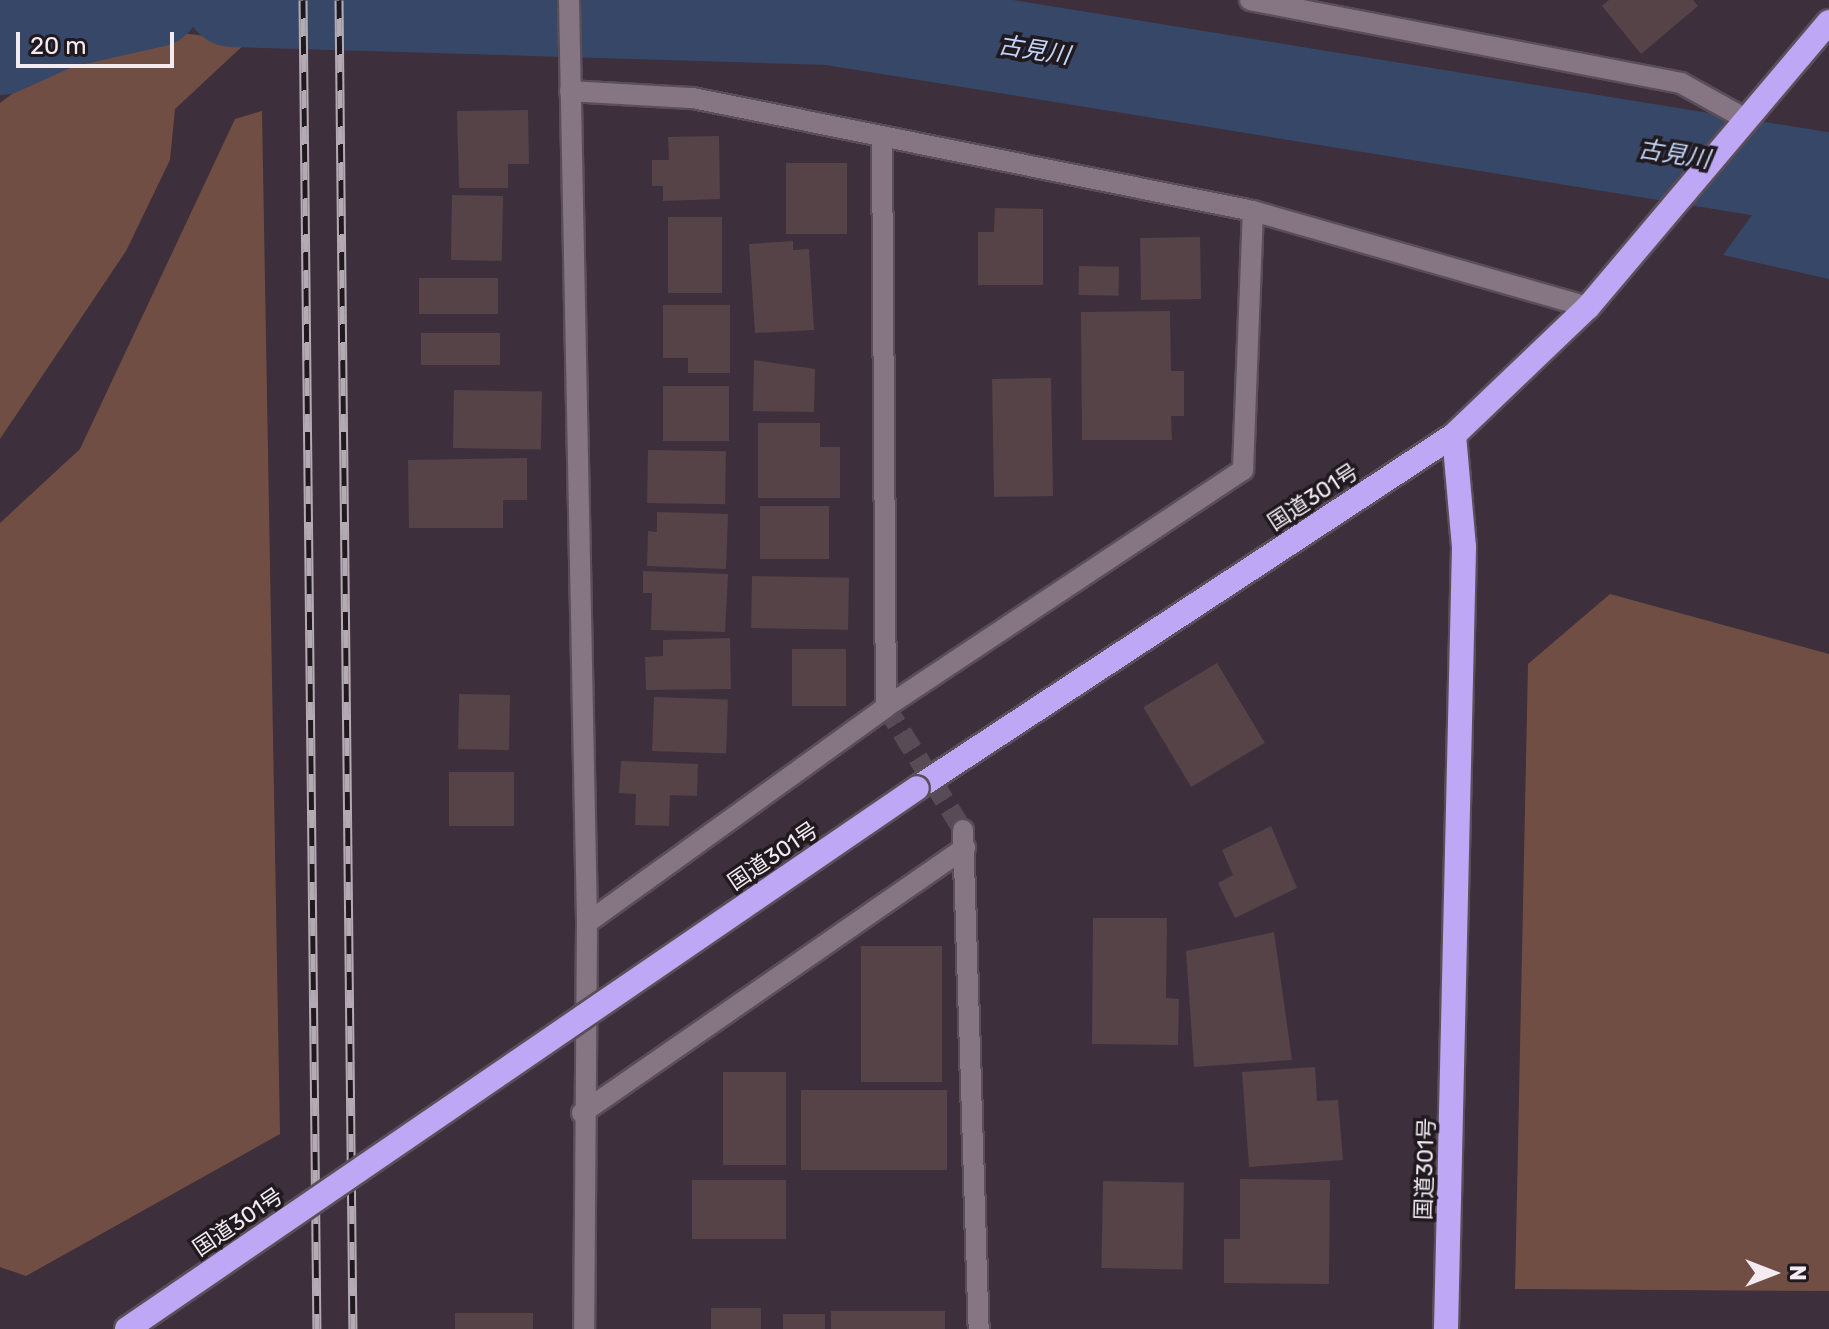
<!DOCTYPE html>
<meta charset="utf-8">
<style>
body{margin:0}
#map{position:relative;width:1829px;height:1329px;overflow:hidden;background:#3d2f3b;font-family:Rubik,"Noto Sans JP",sans-serif}
div>[style]{position:absolute}
[style*='--x']{left:calc(var(--x)*1px);top:calc(var(--y)*1px);width:calc(var(--w)*1px);rotate:calc(var(--a)*1deg)}
.green>*{inset:0;background:#714e44}
.water>*{inset:0;background:#374768}
.river>*{height:94px;margin:-47px;padding:0 47px;transform-origin:47px;border-radius:47px;background:#374768}
.building>*{inset:0;background:#564347;transform-origin:0 0}
.minor-tunnel>*{height:20px;margin-top:-10px;transform-origin:0;background:repeating-linear-gradient(90deg,#584b56 0 20px,transparent 0 30px)}
.roads{filter:drop-shadow(2px 0 #5a4e58) drop-shadow(-2px 0 #5a4e58) drop-shadow(0 2px #5a4e58) drop-shadow(0 -2px #5a4e58)}
.minor>*{height:20px;margin:-10px;padding:0 10px;transform-origin:10px;border-radius:10px;background:#867684}
.highway>*{height:24px;margin:-12px;padding:0 12px;transform-origin:12px;border-radius:12px;background:#bea8f5}
.rail>*{height:9px;margin-top:-4.5px;transform-origin:0;background:repeating-linear-gradient(90deg,#201a1f 0 18px,#b4aab3 0 36px);box-sizing:border-box;border-block:2px solid #b4aab3}
.bridges{filter:drop-shadow(2px 0 #5a4e58) drop-shadow(-2px 0 #5a4e58) drop-shadow(0 2px #5a4e58) drop-shadow(0 -2px #5a4e58)}
.highway-bridge>*{height:24px;margin:-12px;padding:0 12px;transform-origin:12px;border-radius:12px;background:#bea8f5}
span{translate:-50% -50%;white-space:nowrap;text-align:center;line-height:1.15;-webkit-text-stroke:7px #201a1f;paint-order:stroke}
.street-label{font-size:22px;color:#f3eaf2}
.water-label{font-size:24px;color:#c2d5f8;font-style:italic}
.north{position:absolute;left:1733px;top:1233px;width:80px;height:80px;-webkit-text-stroke:6px #201a1f;paint-order:stroke;rotate:90deg;font-size:22px;font-weight:700;line-height:32px;text-align:center;color:#f3eaf2}
.north::after{content:'';display:block;margin:auto;width:28px;height:36px;background:#f3eaf2;clip-path:polygon(50% 0,100% 100%,50% 72%,0 100%)}
.scale{position:absolute;left:16px;top:32px;width:158px;height:36px;box-sizing:border-box;border:4px solid #f3eaf2;border-top:0;padding-left:10px;font-size:24px;line-height:28px;white-space:nowrap;color:#f3eaf2;-webkit-text-stroke:6px #201a1f;paint-order:stroke}
</style>
<div id="map">
<div class="green">
<i style="clip-path:polygon(173px 32px,248px 41px,175px 109px,170px 160px,126px 251px,0 439px,0 103px,66px 53px)"></i>
<i style="clip-path:polygon(262px 111px,280px 1134px,26px 1276px,0 1267px,0 523px,80px 449px,235px 119px)"></i>
<i style="clip-path:polygon(1610px 594px,1829px 654px,1829px 1291px,1515px 1289px,1528px 664px)"></i>
</div>
<div class="water">
<i style="clip-path:polygon(1778px 179px,1829px 190px,1829px 279px,1723px 255px)"></i>
</div>
<div class="river">
<i style="--x:232;--y:0;--w:598;--a:1.72"></i>
<i style="--x:830;--y:18;--w:1012;--a:9.21"></i>
<i style="--x:0;--y:48;--w:64;--a:-24.1"></i>
<i style="--x:58;--y:22;--w:99;--a:-12.8"></i>
</div>
<div class="building">
<i style="clip-path:polygon(1609px 0,1693px 0,1698px 6px,1641px 54px,1602px 6px)"></i>
<i style="clip-path:polygon(528px 110px,529px 164px,508px 164px,508px 188px,459px 188px,457px 111px)"></i>
<i style="clip-path:polygon(719px 136px,720px 199px,663px 201px,663px 186px,652px 186px,652px 160px,669px 160px,668px 137px)"></i>
<i style="left:847px;top:163px;width:71px;height:61px;rotate:90deg"></i>
<i style="left:452px;top:195px;width:51px;height:65px;rotate:1deg"></i>
<i style="clip-path:polygon(995px 208px,1043px 209px,1043px 285px,978px 285px,978px 232px,994px 232px)"></i>
<i style="left:722px;top:217px;width:76px;height:54px;rotate:90deg"></i>
<i style="left:1200px;top:237px;width:62px;height:60px;rotate:89deg"></i>
<i style="clip-path:polygon(793px 241px,793px 250px,809px 249px,814px 330px,755px 333px,749px 244px)"></i>
<i style="left:1079px;top:266px;width:40px;height:29px;rotate:1deg"></i>
<i style="left:419px;top:278px;width:79px;height:36px"></i>
<i style="clip-path:polygon(663px 305px,730px 305px,730px 373px,688px 373px,688px 358px,663px 358px)"></i>
<i style="clip-path:polygon(1170px 311px,1171px 371px,1184px 371px,1184px 416px,1171px 416px,1172px 440px,1082px 440px,1081px 312px)"></i>
<i style="left:500px;top:333px;width:32px;height:79px;rotate:90deg"></i>
<i style="clip-path:polygon(754px 360px,815px 369px,814px 412px,753px 411px)"></i>
<i style="left:1051px;top:378px;width:118px;height:59px;rotate:89deg"></i>
<i style="left:663px;top:386px;width:66px;height:55px"></i>
<i style="left:454px;top:390px;width:88px;height:58px;rotate:1deg"></i>
<i style="clip-path:polygon(758px 423px,820px 423px,820px 447px,840px 447px,840px 498px,758px 498px)"></i>
<i style="left:648px;top:450px;width:78px;height:53px;rotate:1deg"></i>
<i style="clip-path:polygon(527px 458px,527px 500px,503px 500px,503px 528px,409px 528px,408px 460px)"></i>
<i style="left:829px;top:506px;width:53px;height:69px;rotate:90deg"></i>
<i style="clip-path:polygon(657px 512px,728px 514px,726px 569px,647px 566px,648px 531px,657px 532px)"></i>
<i style="clip-path:polygon(643px 571px,728px 574px,725px 632px,651px 630px,652px 593px,643px 593px)"></i>
<i style="left:752px;top:576px;width:97px;height:52px;rotate:1deg"></i>
<i style="clip-path:polygon(730px 638px,731px 689px,646px 690px,645px 657px,663px 656px,663px 640px)"></i>
<i style="left:846px;top:649px;width:57px;height:54px;rotate:90deg"></i>
<i style="left:1217px;top:663px;width:93px;height:86px;rotate:59deg"></i>
<i style="left:459px;top:694px;width:51px;height:55px;rotate:1deg"></i>
<i style="left:654px;top:697px;width:74px;height:54px;rotate:2deg"></i>
<i style="clip-path:polygon(621px 761px,698px 764px,697px 796px,670px 795px,669px 826px,635px 825px,636px 794px,619px 793px)"></i>
<i style="left:449px;top:772px;width:65px;height:54px"></i>
<i style="clip-path:polygon(1271px 826px,1297px 888px,1235px 918px,1218px 883px,1233px 875px,1222px 850px)"></i>
<i style="clip-path:polygon(1093px 918px,1167px 918px,1166px 998px,1179px 999px,1178px 1045px,1092px 1044px)"></i>
<i style="clip-path:polygon(1274px 932px,1292px 1060px,1194px 1067px,1186px 951px)"></i>
<i style="left:861px;top:946px;width:81px;height:136px"></i>
<i style="clip-path:polygon(1315px 1067px,1317px 1101px,1338px 1100px,1343px 1160px,1249px 1167px,1242px 1072px)"></i>
<i style="left:723px;top:1072px;width:63px;height:93px"></i>
<i style="left:801px;top:1090px;width:146px;height:80px"></i>
<i style="clip-path:polygon(1240px 1179px,1330px 1180px,1329px 1284px,1224px 1283px,1224px 1239px,1240px 1239px)"></i>
<i style="left:692px;top:1180px;width:94px;height:59px"></i>
<i style="left:1103px;top:1181px;width:81px;height:87px;rotate:1deg"></i>
<i style="left:711px;top:1308px;width:50px;height:21px"></i>
<i style="left:831px;top:1311px;width:114px;height:18px"></i>
<i style="left:533px;top:1313px;width:16px;height:78px;rotate:90deg"></i>
<i style="left:783px;top:1314px;width:42px;height:15px"></i>
</div>
<div class="minor-tunnel">
<i style="--x:886;--y:707;--w:145;--a:58"></i>
</div>
<div class="roads">
<div class="minor">
<i style="--x:569;--y:0;--w:923;--a:88.88"></i>
<i style="--x:587;--y:923;--w:406;--a:90.4"></i>
<i style="--x:1250;--y:0;--w:439;--a:10.9"></i>
<i style="--x:1681;--y:83;--w:74;--a:29"></i>
<i style="--x:570;--y:91;--w:123;--a:3.3"></i>
<i style="--x:693;--y:98;--w:571;--a:11.41"></i>
<i style="--x:1253;--y:211;--w:348;--a:16"></i>
<i style="--x:882;--y:139;--w:568;--a:89.6"></i>
<i style="--x:963;--y:830;--w:499;--a:88.2"></i>
<i style="--x:587;--y:923;--w:369;--a:-35.8"></i>
<i style="--x:886;--y:707;--w:429;--a:-33.6"></i>
<i style="--x:1243;--y:470;--w:259;--a:-87.8"></i>
<i style="--x:582;--y:1113;--w:466;--a:-34.7"></i>
</div>
<div class="highway">
<i style="--x:917;--y:788;--w:643;--a:-33.32"></i>
<i style="--x:1454;--y:435;--w:185;--a:-43.7"></i>
<i style="--x:1588;--y:307;--w:373;--a:-49.8"></i>
<i style="--x:1446;--y:1329;--w:782;--a:-88.68"></i>
<i style="--x:1464;--y:547;--w:112;--a:-95.1"></i>
</div>
</div>
<div class="rail">
<i style="--x:303;--y:0;--w:1329;--a:89.4"></i>
<i style="--x:339;--y:0;--w:1329;--a:89.4"></i>
</div>
<div class="bridges">
<div class="highway-bridge">
<i style="--x:127;--y:1329;--w:957;--a:-34.4"></i>
</div>
</div>
<div class="street-label">
<span style="left:1313px;top:497px;rotate:-33deg">国道301号</span>
<span style="left:773px;top:856px;rotate:-34deg">国道301号</span>
<span style="left:1425px;top:1169px;rotate:-88deg">国道301号</span>
<span style="left:238px;top:1222px;rotate:-34deg">国道301号</span>
</div>
<div class="water-label">
<span style="left:1034px;top:51px;rotate:9deg">古見川</span>
<span style="left:1674px;top:155px;rotate:9deg">古見川</span>
</div>
<div class="north">N</div>
<div class="scale">20 m</div>
</div>
